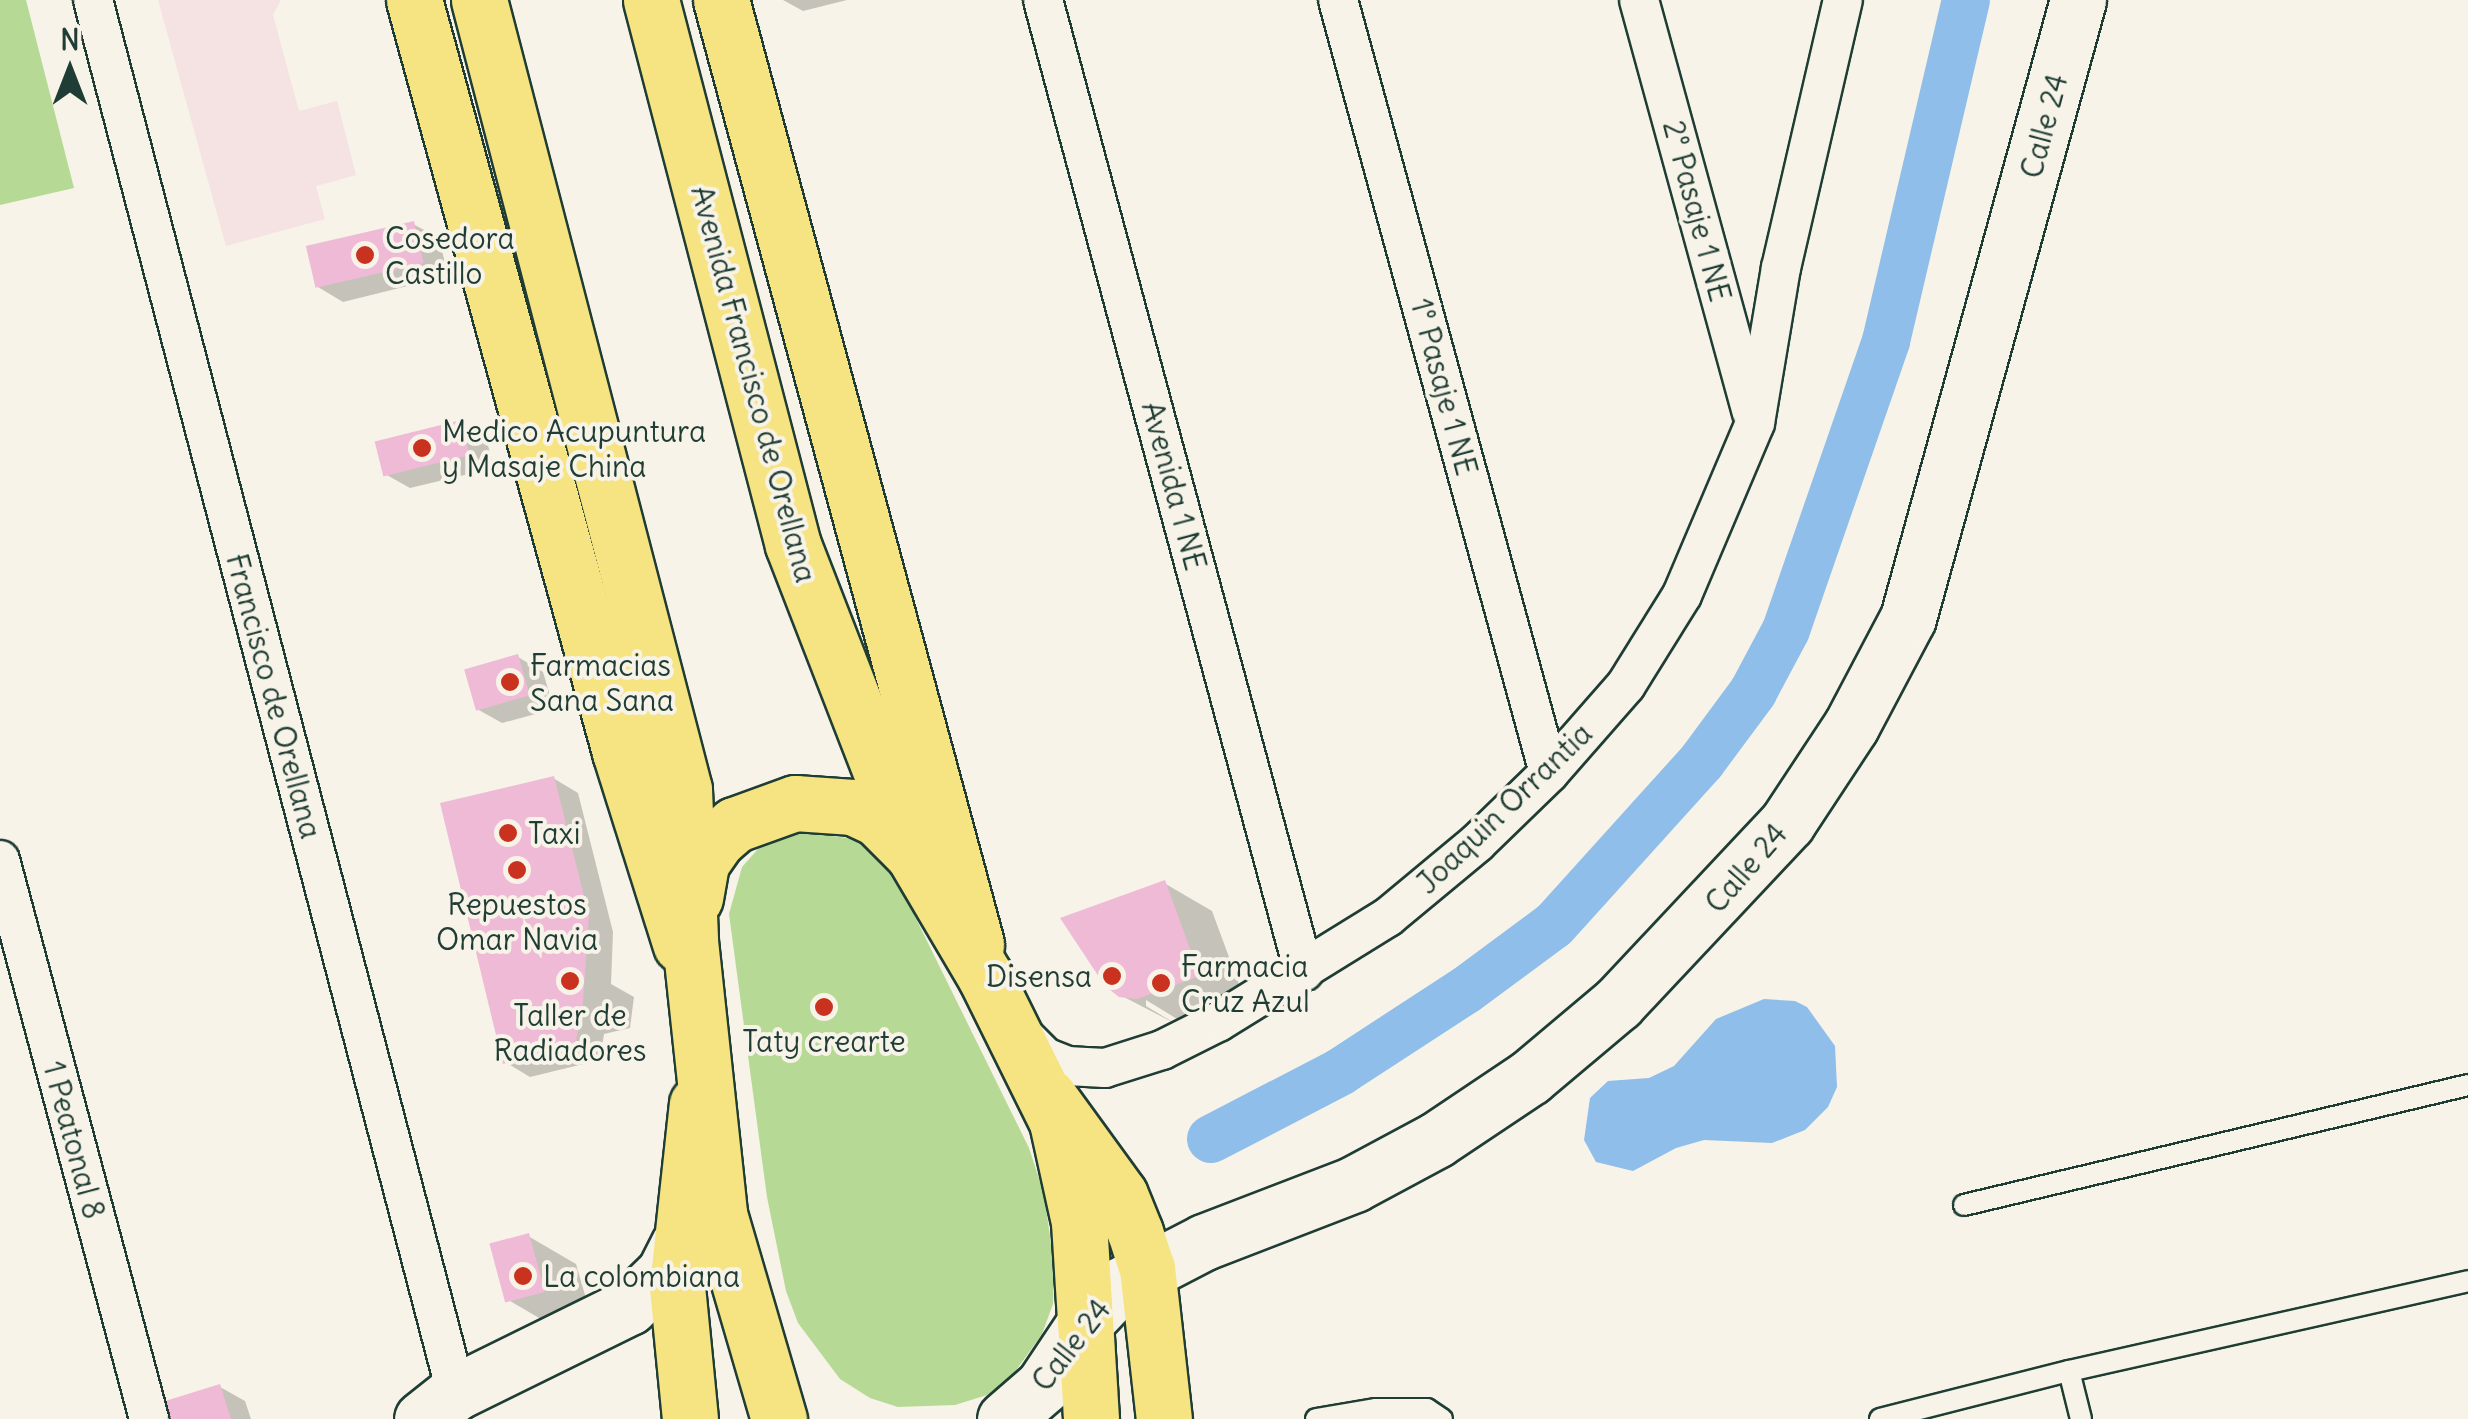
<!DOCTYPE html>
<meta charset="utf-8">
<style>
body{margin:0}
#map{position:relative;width:2468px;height:1419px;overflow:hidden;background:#f7f3e8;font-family:Delius,sans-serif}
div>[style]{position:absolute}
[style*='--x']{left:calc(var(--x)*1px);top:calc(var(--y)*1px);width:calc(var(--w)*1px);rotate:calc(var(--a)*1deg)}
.built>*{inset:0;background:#f5e2e3}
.green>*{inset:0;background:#b6da95}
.water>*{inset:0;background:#8ebee9}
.shadow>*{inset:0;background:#0003}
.canal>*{height:48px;margin:-24px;padding:0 24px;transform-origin:24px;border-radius:24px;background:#8ebee9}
.building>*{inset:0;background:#efbad6;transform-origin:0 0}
.roads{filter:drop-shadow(2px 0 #1f3d34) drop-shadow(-2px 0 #1f3d34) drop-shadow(0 2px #1f3d34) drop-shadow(0 -2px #1f3d34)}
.lane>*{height:20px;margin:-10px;padding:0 10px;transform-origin:10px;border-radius:10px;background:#f7f3e8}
.street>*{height:38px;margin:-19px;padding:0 19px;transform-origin:19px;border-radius:19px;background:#f7f3e8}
.secondary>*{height:55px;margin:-27.5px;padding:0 27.5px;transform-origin:27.5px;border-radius:27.5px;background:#f7f3e8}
.primary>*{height:55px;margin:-27.5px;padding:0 27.5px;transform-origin:27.5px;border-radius:27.5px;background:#f6e381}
.highway>*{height:55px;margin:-27.5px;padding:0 27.5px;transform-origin:27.5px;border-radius:27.5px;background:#f6e381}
.dots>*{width:28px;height:28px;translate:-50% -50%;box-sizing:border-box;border:5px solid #f7f3e8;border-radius:50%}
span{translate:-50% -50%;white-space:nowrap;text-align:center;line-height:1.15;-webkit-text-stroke:8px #f7f3e8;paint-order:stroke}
.street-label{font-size:30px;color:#1f3d34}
.poi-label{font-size:30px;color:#1f3d34}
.left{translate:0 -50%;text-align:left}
.right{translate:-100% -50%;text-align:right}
.north{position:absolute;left:20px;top:20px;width:100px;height:100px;-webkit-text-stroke:8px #f7f3e8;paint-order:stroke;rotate:0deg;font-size:28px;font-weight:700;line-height:40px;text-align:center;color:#1f3d34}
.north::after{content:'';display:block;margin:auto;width:35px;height:45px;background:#1f3d34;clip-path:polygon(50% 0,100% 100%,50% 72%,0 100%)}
</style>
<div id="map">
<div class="built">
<i style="clip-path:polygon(158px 0,281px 0,273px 15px,299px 111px,337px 101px,356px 175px,316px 186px,325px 219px,226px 246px)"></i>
</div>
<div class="green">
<i style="clip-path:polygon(0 0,26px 0,74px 188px,0 205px)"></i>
<i style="clip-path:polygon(807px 832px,859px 840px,878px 850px,893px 872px,1029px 1148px,1044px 1194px,1054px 1265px,1053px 1304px,1042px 1334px,1010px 1379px,987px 1395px,955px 1405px,898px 1407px,870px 1398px,840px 1379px,798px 1323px,786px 1291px,767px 1197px,729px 914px,742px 867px,758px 849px,780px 838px)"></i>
</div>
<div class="water">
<i style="clip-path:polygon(1764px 999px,1795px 1001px,1807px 1007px,1835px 1046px,1837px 1087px,1828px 1107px,1805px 1130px,1772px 1143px,1704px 1140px,1676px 1148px,1633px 1171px,1596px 1162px,1584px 1140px,1590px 1098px,1608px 1081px,1649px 1078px,1674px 1066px,1716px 1019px)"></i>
</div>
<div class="shadow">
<i style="clip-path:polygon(783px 0,847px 0,803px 11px)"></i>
<i style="clip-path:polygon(413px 224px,439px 238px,448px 276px,343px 302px,318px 287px)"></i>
<i style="clip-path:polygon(460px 423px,486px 438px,494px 468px,410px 488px,385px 474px)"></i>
<i style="clip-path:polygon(518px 657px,543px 672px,554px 709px,502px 723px,477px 709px)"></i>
<i style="clip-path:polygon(evenodd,553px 778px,578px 793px,613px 932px,611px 984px,634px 997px,630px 1028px,604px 1034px,600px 1060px,530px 1077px,505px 1062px,553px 778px,573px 1041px,578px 1041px,575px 1060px,570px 1059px,573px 1041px)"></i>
<i style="clip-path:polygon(1164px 883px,1212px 911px,1246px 1003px,1187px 1025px,1146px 1000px,1146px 1006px,1176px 1024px,1120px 995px)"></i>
<i style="clip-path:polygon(528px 1236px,576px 1264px,592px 1319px,558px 1329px,510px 1301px)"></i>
<i style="clip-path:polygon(220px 1387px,245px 1401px,251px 1419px,170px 1419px)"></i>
</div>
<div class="canal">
<i style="--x:1211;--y:1139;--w:145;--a:-27.4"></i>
<i style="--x:1340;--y:1072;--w:150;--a:-33.1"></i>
<i style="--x:1466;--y:990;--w:109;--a:-36.5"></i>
<i style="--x:1554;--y:925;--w:221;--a:-47.9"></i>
<i style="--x:1702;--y:761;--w:86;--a:-53.5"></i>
<i style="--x:1753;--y:692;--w:70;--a:-62"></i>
<i style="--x:1786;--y:630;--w:306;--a:-70.9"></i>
<i style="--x:1886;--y:341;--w:350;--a:-76.8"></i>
</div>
<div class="building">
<i style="left:414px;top:221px;width:43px;height:111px;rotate:77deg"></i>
<i style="left:461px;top:420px;width:36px;height:89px;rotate:76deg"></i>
<i style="left:518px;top:654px;width:43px;height:56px;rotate:74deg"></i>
<i style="clip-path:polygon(554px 776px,589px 916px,583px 1002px,575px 1047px,503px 1064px,440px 803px)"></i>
<i style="clip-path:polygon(1165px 880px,1200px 976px,1137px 999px,1119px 997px,1105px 986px,1060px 918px)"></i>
<i style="left:529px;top:1233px;width:61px;height:41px;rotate:75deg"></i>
<i style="clip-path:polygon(220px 1384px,231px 1419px,167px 1419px,162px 1402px)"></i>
</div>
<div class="roads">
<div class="lane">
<i style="--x:1964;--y:1205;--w:518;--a:-13.39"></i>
<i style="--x:1316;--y:1419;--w:61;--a:-9.5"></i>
<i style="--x:1376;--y:1409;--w:51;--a:0"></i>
<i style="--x:1427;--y:1409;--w:18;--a:34"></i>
<i style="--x:1880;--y:1419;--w:195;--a:-14.3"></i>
<i style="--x:2081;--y:1419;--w:49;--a:-104"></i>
<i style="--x:2069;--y:1371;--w:409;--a:-12.7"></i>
</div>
<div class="street">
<i style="--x:93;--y:0;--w:1439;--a:75.38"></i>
<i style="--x:1043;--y:0;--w:1006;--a:74.97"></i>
<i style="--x:1338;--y:0;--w:801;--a:74.73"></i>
<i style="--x:1639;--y:0;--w:427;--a:74.7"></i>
<i style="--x:0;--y:860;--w:579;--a:75.07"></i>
<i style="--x:1019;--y:1031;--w:37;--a:45"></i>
<i style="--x:1045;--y:1057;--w:24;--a:22"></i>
<i style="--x:1067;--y:1066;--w:38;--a:3"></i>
<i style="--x:1105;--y:1068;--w:60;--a:-17.5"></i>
<i style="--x:1162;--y:1050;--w:63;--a:-26.6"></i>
<i style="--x:1218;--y:1022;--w:200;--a:-31.7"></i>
<i style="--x:1388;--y:917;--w:116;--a:-39.7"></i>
<i style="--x:1477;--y:843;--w:100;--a:-44.2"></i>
<i style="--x:1549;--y:773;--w:117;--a:-48.8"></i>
<i style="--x:1626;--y:685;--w:106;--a:-58.1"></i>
<i style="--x:1682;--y:595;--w:187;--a:-67"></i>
<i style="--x:1755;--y:423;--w:157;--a:-80.5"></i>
<i style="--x:1781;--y:268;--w:275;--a:-77"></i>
</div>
<div class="secondary">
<i style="--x:422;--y:1419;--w:43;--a:-38.5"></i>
<i style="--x:456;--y:1392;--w:193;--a:-26.2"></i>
<i style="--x:629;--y:1307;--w:49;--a:-44.2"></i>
<i style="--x:664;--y:1273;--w:33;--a:-63"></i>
<i style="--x:1005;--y:1419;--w:50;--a:-41"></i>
<i style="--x:1043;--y:1386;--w:79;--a:-56.3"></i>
<i style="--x:1087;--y:1320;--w:47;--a:-46.7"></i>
<i style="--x:1119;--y:1286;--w:96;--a:-27.4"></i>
<i style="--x:1204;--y:1242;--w:161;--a:-21.1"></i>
<i style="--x:1354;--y:1184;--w:93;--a:-28.2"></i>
<i style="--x:1436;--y:1140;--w:113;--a:-33.8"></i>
<i style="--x:1530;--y:1077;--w:115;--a:-40.1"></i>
<i style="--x:1618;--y:1003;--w:247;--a:-46.8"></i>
<i style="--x:1787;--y:823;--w:116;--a:-56.6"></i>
<i style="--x:1851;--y:726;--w:122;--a:-62.2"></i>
<i style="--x:1908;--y:618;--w:641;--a:-74.62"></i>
</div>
<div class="primary">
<i style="--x:414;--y:0;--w:780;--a:74.68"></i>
<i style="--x:620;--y:752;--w:202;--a:72.5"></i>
<i style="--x:721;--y:0;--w:978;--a:74.88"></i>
<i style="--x:1048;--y:1096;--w:122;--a:54"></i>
<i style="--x:1120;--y:1195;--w:40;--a:68"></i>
<i style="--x:1135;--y:1232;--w:38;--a:72"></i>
<i style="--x:1147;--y:1268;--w:152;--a:83.6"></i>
<i style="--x:690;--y:1419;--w:133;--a:-95.6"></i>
<i style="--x:677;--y:1287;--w:184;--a:-83.8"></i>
</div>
<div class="highway">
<i style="--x:479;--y:0;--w:815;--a:75.44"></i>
<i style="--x:684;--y:789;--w:152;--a:87.7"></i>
<i style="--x:690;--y:941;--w:275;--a:83.9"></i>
<i style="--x:719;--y:1214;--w:214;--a:73.7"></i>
<i style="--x:651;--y:0;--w:563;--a:75.4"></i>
<i style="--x:793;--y:545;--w:331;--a:68.8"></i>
<i style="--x:913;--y:854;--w:142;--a:59.5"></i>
<i style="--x:985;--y:976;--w:163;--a:63.7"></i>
<i style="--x:1057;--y:1122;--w:102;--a:77.6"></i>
<i style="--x:1079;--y:1222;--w:197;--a:86.5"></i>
<i style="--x:695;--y:898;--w:36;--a:-80"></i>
<i style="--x:701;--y:863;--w:28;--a:-55"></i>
<i style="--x:717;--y:840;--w:23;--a:-41"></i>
<i style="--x:734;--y:825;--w:65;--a:-19.8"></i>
<i style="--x:795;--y:803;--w:58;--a:3.9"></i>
<i style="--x:853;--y:807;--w:26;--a:25"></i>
<i style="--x:877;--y:818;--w:48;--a:45"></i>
</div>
</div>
<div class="dots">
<i style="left:365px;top:255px;background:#c8321e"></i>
<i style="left:422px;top:448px;background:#c8321e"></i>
<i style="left:510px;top:682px;background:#c8321e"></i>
<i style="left:508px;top:833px;background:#c8321e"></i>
<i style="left:517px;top:870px;background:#c8321e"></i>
<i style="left:1112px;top:976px;background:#c8321e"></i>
<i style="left:570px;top:981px;background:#c8321e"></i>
<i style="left:1161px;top:983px;background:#c8321e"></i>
<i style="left:824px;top:1007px;background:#c8321e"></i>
<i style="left:523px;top:1276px;background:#c8321e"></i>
</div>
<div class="street-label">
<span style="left:2044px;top:126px;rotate:-75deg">Calle 24</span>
<span style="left:1697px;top:211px;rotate:75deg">2° Pasaje 1 NE</span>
<span style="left:754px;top:384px;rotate:75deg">Avenida Francisco de Orellana</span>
<span style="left:1444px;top:387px;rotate:75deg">1° Pasaje 1 NE</span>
<span style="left:1174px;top:486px;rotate:75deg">Avenida 1 NE</span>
<span style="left:274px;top:696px;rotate:75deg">Francisco de Orellana</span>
<span style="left:1504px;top:808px;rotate:-44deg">Joaquin Orrantia</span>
<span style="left:1746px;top:868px;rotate:-49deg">Calle 24</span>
<span style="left:74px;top:1140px;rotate:75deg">1 Peatonal 8</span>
<span style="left:1071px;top:1345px;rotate:-52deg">Calle 24</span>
</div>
<div class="poi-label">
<span class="left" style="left:385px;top:255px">Cosedora<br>Castillo</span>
<span class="left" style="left:442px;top:448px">Medico Acupuntura<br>y Masaje China</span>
<span class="left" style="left:530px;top:682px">Farmacias<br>Sana Sana</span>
<span class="left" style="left:528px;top:833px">Taxi</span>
<span style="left:517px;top:921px">Repuestos<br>Omar Navia</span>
<span class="left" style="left:1181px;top:983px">Farmacia<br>Cruz Azul</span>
<span class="right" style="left:1092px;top:976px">Disensa</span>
<span style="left:570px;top:1032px">Taller de<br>Radiadores</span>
<span style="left:824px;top:1041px">Taty crearte</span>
<span class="left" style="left:543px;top:1276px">La colombiana</span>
</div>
<div class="north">N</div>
</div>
